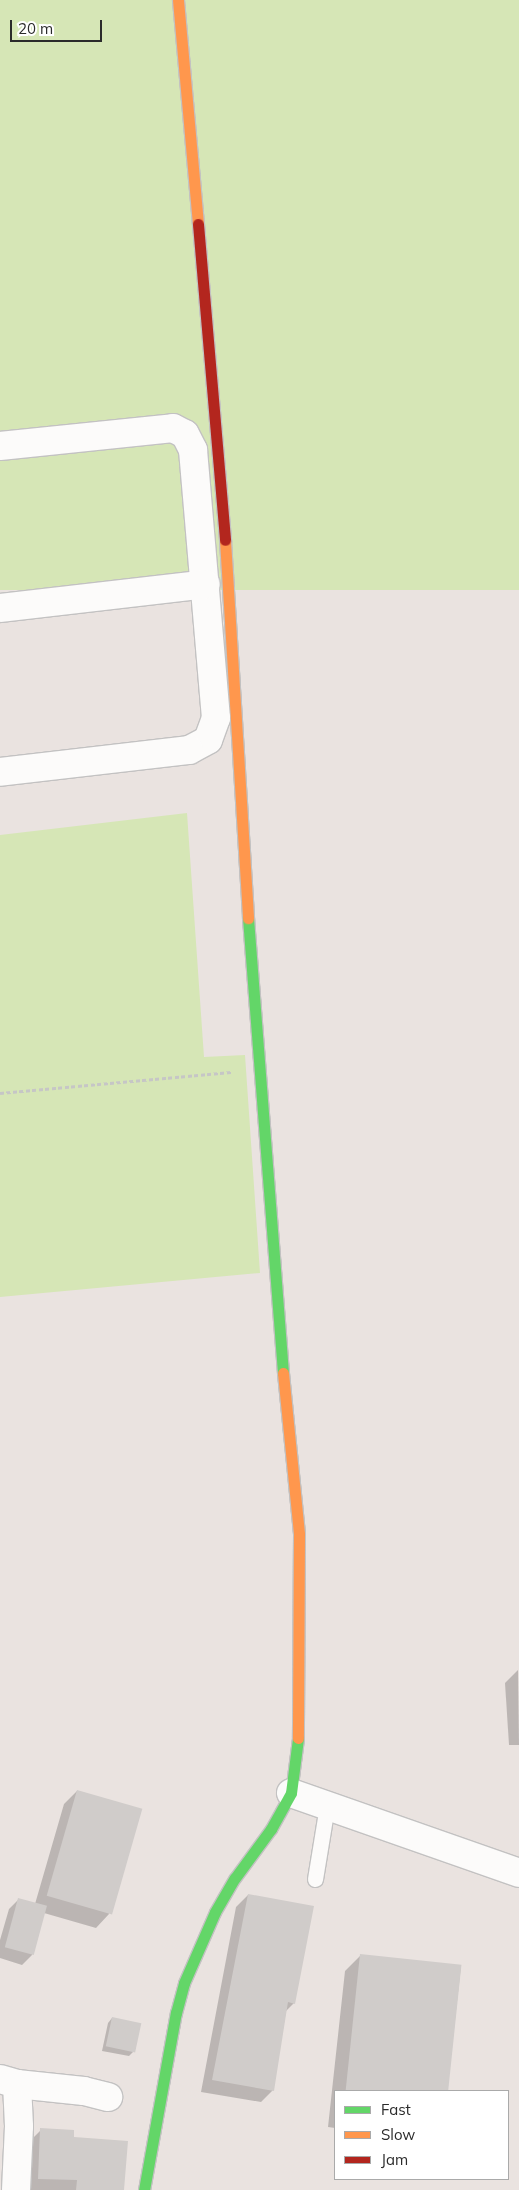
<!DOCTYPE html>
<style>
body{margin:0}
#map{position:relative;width:519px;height:2190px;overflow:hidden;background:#eae3e0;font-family:Mulish,sans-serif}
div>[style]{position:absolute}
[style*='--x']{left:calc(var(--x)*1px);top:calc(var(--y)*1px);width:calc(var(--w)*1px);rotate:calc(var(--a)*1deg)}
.green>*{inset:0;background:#d6e6b6;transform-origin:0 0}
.shadow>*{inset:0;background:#0003}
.building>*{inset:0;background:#d0ccca;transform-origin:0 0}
.path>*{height:3px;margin-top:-1.5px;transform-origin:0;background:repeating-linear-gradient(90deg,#c6c6c6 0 4px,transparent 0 6.5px)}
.roads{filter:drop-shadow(1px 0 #c3c2c2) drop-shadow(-1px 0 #c3c2c2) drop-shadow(0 1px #c3c2c2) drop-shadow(0 -1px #c3c2c2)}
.lane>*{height:15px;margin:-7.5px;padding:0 7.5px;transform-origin:7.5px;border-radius:7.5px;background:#fcfbfa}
.street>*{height:28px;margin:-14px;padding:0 14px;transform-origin:14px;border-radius:14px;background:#fcfbfa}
.fast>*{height:11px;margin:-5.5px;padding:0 5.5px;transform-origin:5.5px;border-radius:5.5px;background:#63d668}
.slow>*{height:11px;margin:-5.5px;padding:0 5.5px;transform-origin:5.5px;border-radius:5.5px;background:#ff974d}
.jam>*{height:11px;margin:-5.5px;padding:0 5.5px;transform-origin:5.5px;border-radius:5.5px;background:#b3261e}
span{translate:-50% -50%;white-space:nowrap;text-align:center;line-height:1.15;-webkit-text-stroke:4px #fff;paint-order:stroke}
.legend{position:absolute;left:334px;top:2090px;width:175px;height:90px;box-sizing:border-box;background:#fff;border:1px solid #aaa;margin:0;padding:6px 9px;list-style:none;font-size:15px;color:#2b2b2b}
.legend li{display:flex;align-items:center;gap:10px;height:25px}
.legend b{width:25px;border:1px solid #aaa}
.scale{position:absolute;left:10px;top:20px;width:92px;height:22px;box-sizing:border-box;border:2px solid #2b2b2b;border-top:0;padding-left:6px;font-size:15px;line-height:18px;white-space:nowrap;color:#2b2b2b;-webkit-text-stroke:4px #fff;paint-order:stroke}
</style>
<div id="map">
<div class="green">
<i style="left:0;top:0;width:519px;height:590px"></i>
<i style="clip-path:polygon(187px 813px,204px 1057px,245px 1055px,260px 1273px,0 1297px,0 835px)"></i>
</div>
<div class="shadow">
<i style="clip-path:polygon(518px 1670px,519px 1745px,509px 1745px,505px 1683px)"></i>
<i style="clip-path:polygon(77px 1791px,109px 1914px,96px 1928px,44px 1913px,32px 1955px,22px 1965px,0 1958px,0 1940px,9px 1909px,19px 1899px,35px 1904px,64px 1804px)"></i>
<i style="clip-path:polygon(248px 1895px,294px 2003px,286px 2011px,273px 2090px,261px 2102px,201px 2092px,236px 1907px)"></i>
<i style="clip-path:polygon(360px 1956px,461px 1966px,447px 2091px,335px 2091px,335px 2128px,328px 2127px,345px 1971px)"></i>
<i style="clip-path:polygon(112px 2018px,134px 2051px,129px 2056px,102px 2051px,108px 2023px)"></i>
<i style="clip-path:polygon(41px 2130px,73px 2138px,123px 2190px,29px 2190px,32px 2139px)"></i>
</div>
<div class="building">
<i style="left:77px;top:1790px;width:68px;height:110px;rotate:16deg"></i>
<i style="clip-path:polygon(248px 1894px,314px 1906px,295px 2004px,288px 2002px,274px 2091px,212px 2080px)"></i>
<i style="left:18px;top:1898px;width:30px;height:51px;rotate:15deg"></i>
<i style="left:360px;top:1954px;width:102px;height:138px;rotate:6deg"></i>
<i style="left:112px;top:2017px;width:30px;height:30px;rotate:12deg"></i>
<i style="clip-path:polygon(40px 2128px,74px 2130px,74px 2137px,128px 2141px,124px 2190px,76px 2190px,77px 2180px,38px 2179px)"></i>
</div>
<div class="path">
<i style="--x:0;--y:1093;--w:232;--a:-5.2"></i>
</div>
<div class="roads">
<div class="lane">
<i style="--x:315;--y:1879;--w:74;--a:-80.7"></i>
</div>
<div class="street">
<i style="--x:0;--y:446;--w:174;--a:-5.9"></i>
<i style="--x:173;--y:428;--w:13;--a:27"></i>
<i style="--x:185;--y:434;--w:18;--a:63"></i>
<i style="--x:193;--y:450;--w:269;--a:85.1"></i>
<i style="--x:216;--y:718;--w:23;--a:110"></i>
<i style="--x:208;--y:740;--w:21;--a:152"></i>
<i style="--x:189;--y:750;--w:190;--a:173.4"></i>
<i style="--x:0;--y:608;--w:207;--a:-6.6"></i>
<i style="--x:291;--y:1793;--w:242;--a:19.3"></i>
<i style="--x:0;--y:2079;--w:18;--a:16"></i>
<i style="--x:17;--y:2084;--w:67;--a:6"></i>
<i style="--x:84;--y:2091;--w:25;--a:14"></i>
<i style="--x:16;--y:2190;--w:64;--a:-87.3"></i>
<i style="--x:19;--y:2126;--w:42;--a:-92.7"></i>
</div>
<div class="fast">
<i style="--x:248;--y:918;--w:456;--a:85.6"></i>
<i style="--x:144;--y:2190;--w:180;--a:-79.8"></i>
<i style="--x:176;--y:2013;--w:31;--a:-75"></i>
<i style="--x:184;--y:1983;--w:77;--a:-66.4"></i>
<i style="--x:215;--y:1912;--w:39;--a:-60"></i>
<i style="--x:235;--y:1878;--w:61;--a:-53.7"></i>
<i style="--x:271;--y:1829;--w:41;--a:-60.9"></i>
<i style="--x:291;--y:1793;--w:55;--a:-82.7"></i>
</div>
<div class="slow">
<i style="--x:178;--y:0;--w:225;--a:84.9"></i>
<i style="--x:225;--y:540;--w:379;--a:86.5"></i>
<i style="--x:283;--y:1373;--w:162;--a:84.3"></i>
<i style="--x:299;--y:1534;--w:204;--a:90.3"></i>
</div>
<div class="jam">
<i style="--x:198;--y:224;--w:317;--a:85.1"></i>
</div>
</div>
<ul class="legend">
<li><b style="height:6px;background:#63d668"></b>Fast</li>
<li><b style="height:6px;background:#ff974d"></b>Slow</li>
<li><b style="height:6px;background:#b3261e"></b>Jam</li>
</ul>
<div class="scale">20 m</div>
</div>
